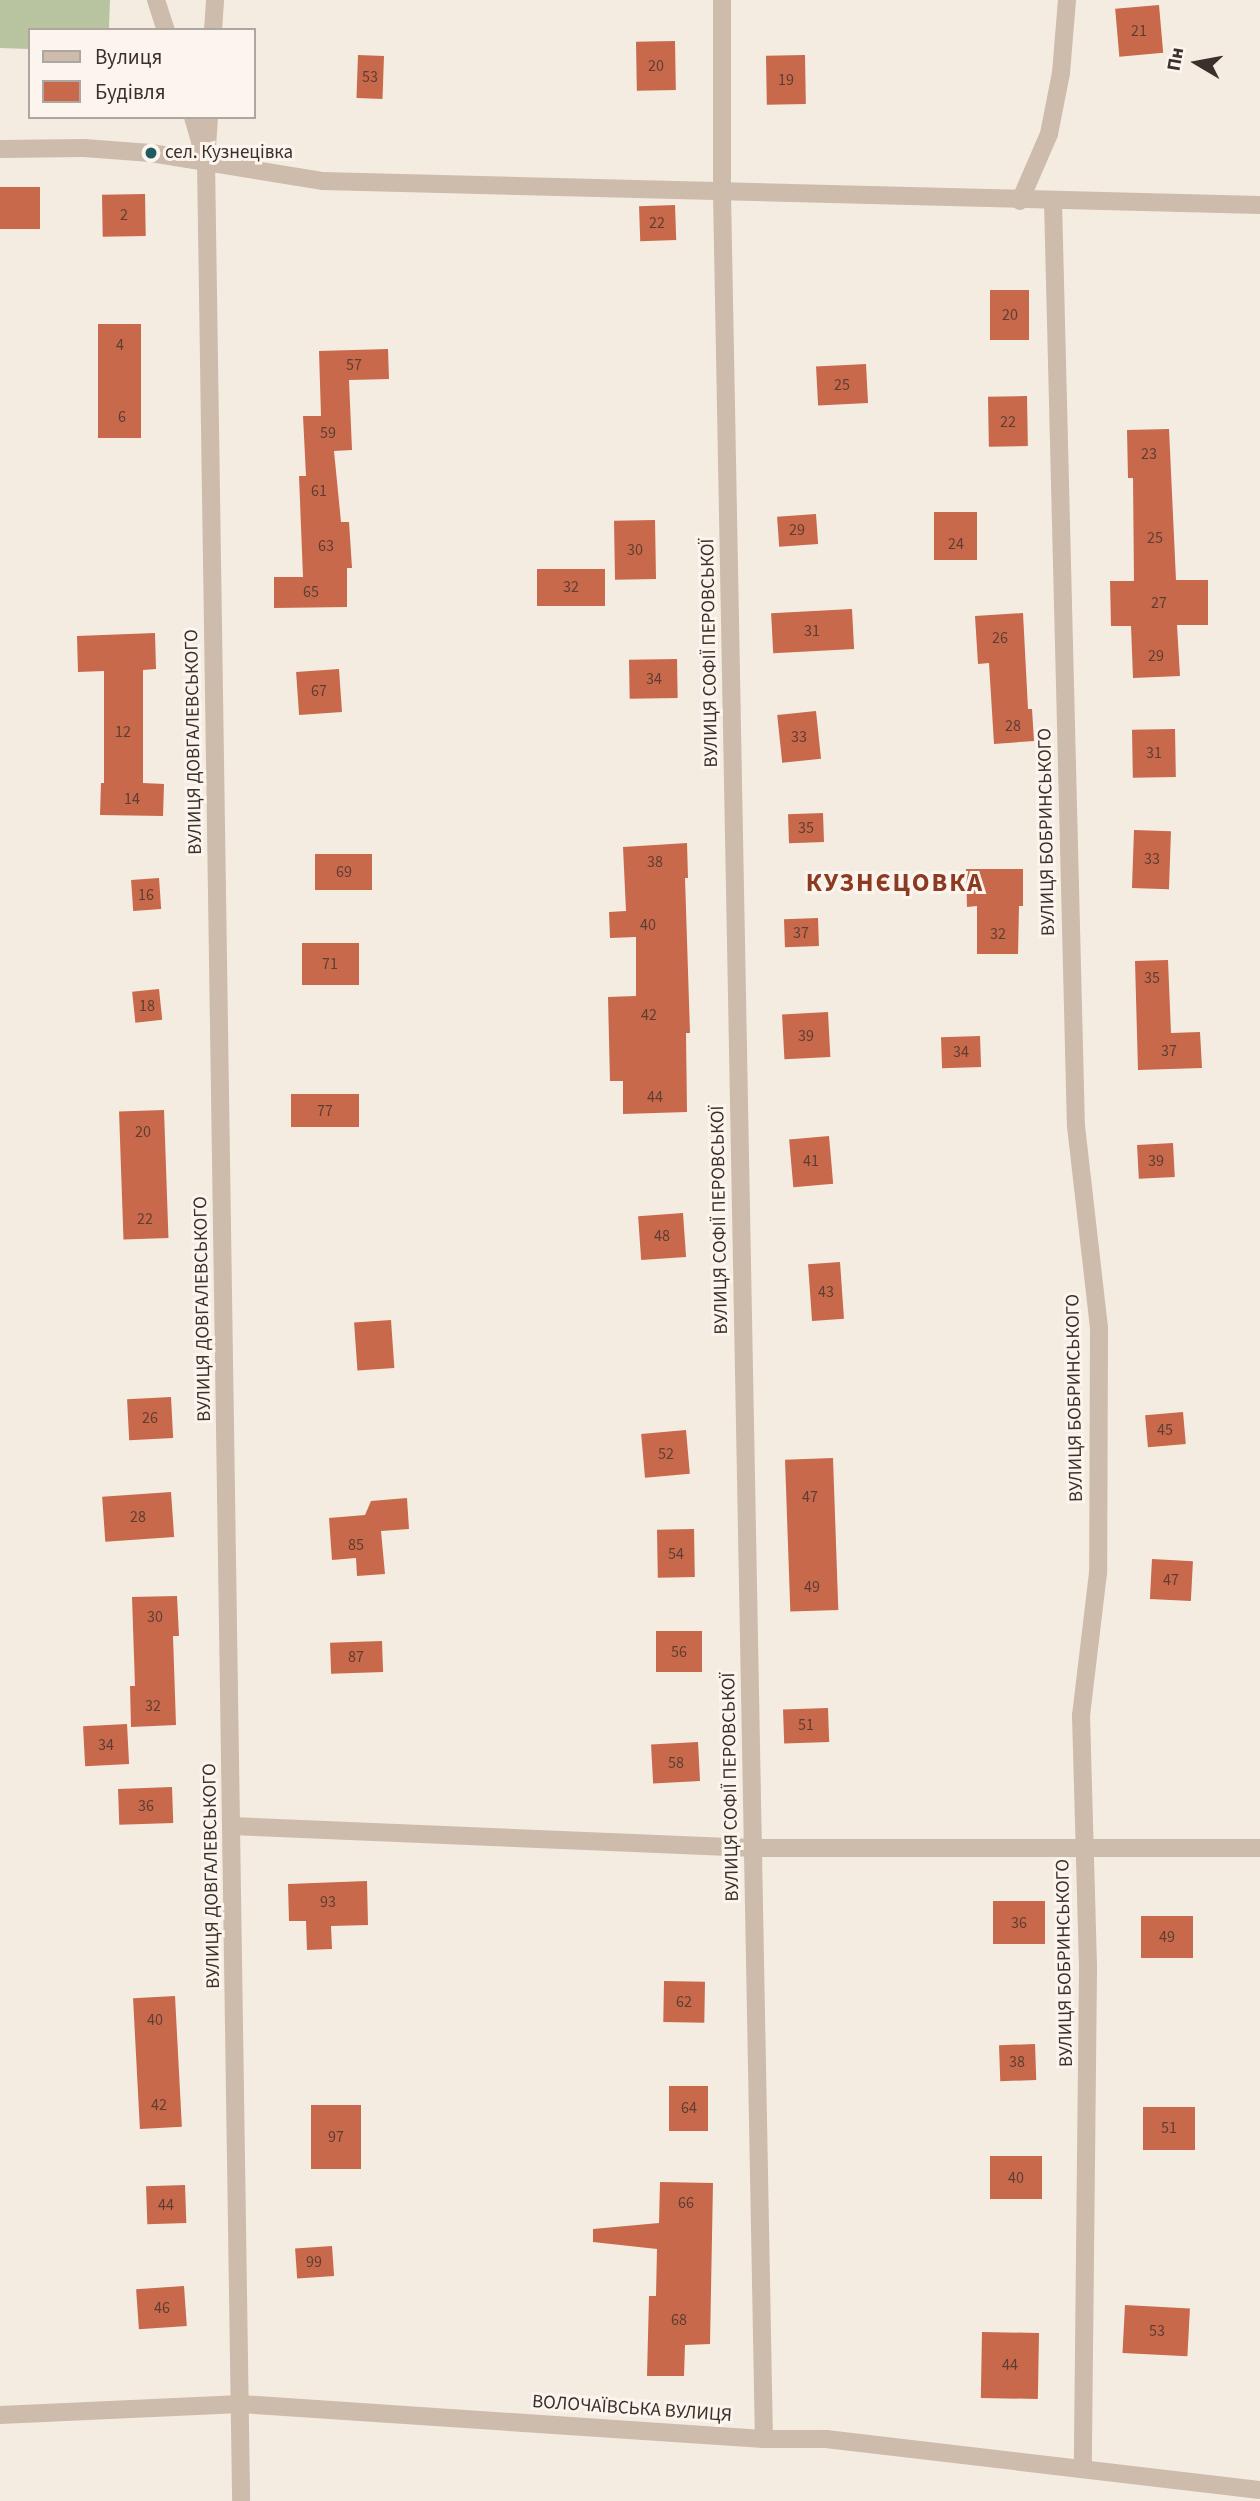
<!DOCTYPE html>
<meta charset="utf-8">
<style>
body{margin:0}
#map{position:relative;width:1260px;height:2501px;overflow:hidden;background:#f4ebe1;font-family:"Source Sans 3",sans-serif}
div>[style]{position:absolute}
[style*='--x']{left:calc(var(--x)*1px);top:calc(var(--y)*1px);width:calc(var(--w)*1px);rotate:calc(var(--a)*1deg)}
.green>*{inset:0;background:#b8c4a0}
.building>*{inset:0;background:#c8694b;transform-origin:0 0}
.minor>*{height:18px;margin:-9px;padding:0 9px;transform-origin:9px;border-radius:9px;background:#cdbbac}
.dots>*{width:19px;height:19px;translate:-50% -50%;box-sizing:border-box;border:4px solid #fbf5ee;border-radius:50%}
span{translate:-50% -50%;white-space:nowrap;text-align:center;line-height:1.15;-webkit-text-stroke:6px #fbf5ee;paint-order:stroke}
.number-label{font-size:16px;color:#5e3e33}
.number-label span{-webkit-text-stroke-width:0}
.poi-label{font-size:19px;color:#3b302b}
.left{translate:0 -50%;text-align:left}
.street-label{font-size:19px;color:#3b302b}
.district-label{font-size:26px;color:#8c3b22;font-weight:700;letter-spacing:2px}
.legend{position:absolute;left:28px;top:28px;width:228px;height:91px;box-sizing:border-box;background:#fbf5ee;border:2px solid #aea6a0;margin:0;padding:9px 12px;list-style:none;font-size:21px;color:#3b302b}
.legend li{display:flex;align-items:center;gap:14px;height:35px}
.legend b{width:35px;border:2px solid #aea6a0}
.north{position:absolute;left:1162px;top:28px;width:70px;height:70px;-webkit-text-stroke:5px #fbf5ee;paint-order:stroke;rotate:280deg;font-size:19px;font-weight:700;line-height:28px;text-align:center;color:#3b302b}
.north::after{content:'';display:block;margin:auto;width:24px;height:32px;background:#3b302b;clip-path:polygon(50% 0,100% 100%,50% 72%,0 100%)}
</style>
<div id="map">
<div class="green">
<i style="clip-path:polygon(0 0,110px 0,109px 28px,30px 30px,30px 49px,0 48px)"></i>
</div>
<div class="building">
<i style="left:1159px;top:5px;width:48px;height:44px;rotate:85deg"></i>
<i style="left:675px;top:41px;width:49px;height:39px;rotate:89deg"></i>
<i style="left:358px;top:55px;width:26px;height:43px;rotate:2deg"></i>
<i style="left:805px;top:55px;width:49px;height:39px;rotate:89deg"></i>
<i style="left:0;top:187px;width:40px;height:42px"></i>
<i style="left:145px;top:194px;width:42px;height:43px;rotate:89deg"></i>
<i style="left:675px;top:205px;width:35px;height:36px;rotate:88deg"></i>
<i style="left:990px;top:290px;width:39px;height:50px"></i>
<i style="left:98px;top:324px;width:43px;height:114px"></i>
<i style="clip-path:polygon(388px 349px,389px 379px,349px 380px,352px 450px,334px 451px,341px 522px,349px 522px,352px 568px,347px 568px,347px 607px,274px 608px,274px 577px,303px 577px,299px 476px,306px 476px,303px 416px,321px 416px,319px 351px)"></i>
<i style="left:866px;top:364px;width:39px;height:50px;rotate:87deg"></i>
<i style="left:1027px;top:396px;width:50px;height:39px;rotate:89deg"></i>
<i style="clip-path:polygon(1169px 429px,1176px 580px,1208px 580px,1208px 625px,1177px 625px,1180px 676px,1133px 678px,1131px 626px,1111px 626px,1110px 581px,1134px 581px,1133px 478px,1128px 478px,1127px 430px)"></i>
<i style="left:977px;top:512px;width:48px;height:43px;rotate:90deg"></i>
<i style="left:816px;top:514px;width:30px;height:39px;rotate:86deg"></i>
<i style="left:655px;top:520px;width:59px;height:41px;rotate:89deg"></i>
<i style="left:537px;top:569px;width:68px;height:37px"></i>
<i style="left:852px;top:609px;width:40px;height:81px;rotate:87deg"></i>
<i style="clip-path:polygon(1023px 613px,1028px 709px,1032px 709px,1034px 741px,994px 744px,989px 663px,978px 664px,975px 616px)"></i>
<i style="clip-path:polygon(155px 633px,156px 669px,143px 670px,143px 783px,164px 784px,163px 816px,100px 815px,101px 783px,104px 783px,104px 671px,78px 672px,77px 636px)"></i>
<i style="left:677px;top:659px;width:39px;height:48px;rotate:89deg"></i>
<i style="left:339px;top:669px;width:43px;height:43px;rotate:86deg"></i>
<i style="left:816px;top:711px;width:48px;height:39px;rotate:84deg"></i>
<i style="left:1175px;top:729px;width:48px;height:43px;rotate:89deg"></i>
<i style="left:823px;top:813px;width:29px;height:35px;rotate:88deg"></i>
<i style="left:1134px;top:830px;width:37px;height:58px;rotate:2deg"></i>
<i style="clip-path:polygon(687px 843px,688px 878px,685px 878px,690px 1033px,686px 1033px,687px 1112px,623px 1114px,623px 1081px,610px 1081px,608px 997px,636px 996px,636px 937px,610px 938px,609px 912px,626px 911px,623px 847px)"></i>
<i style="left:315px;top:854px;width:57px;height:36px"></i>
<i style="clip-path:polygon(966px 869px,1023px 869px,1023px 906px,1019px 906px,1018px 954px,977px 954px,977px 906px,967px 907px)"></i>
<i style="left:159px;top:878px;width:31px;height:28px;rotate:86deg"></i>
<i style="left:818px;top:918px;width:28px;height:34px;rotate:88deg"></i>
<i style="left:302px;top:943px;width:57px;height:42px"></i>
<i style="clip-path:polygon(1168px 960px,1171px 1033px,1200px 1032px,1202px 1068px,1138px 1070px,1135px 961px)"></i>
<i style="left:159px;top:989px;width:31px;height:27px;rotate:84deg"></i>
<i style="left:828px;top:1012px;width:45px;height:46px;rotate:87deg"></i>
<i style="left:980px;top:1036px;width:31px;height:39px;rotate:88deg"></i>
<i style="left:359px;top:1094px;width:33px;height:68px;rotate:90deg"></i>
<i style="left:164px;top:1110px;width:128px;height:45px;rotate:88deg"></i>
<i style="left:829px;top:1136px;width:48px;height:40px;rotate:85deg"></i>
<i style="left:1173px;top:1143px;width:34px;height:36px;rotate:87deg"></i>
<i style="left:683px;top:1213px;width:44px;height:45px;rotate:86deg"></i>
<i style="left:840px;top:1262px;width:57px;height:32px;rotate:86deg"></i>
<i style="left:391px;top:1320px;width:48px;height:37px;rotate:86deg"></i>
<i style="left:171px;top:1397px;width:41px;height:44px;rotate:87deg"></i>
<i style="left:1183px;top:1412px;width:32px;height:38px;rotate:85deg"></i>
<i style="left:686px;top:1430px;width:44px;height:45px;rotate:85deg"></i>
<i style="left:833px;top:1458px;width:152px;height:48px;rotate:88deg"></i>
<i style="left:171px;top:1492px;width:45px;height:69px;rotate:86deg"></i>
<i style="clip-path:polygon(407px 1498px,409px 1529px,381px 1531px,385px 1574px,357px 1576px,356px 1558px,332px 1560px,329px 1518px,365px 1515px,371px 1501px)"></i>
<i style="left:694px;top:1529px;width:48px;height:37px;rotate:89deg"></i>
<i style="left:1152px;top:1559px;width:41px;height:40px;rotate:3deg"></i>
<i style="clip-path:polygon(177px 1596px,179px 1636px,173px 1636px,176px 1725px,131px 1727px,130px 1686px,135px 1686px,132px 1597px)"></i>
<i style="left:656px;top:1631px;width:46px;height:41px"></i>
<i style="left:382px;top:1641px;width:31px;height:52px;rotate:88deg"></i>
<i style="left:828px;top:1708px;width:34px;height:45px;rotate:88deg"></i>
<i style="left:127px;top:1724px;width:40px;height:44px;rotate:87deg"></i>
<i style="left:698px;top:1742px;width:39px;height:47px;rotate:87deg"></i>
<i style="left:172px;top:1787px;width:36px;height:54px;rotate:88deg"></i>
<i style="clip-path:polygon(367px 1881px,368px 1925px,331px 1926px,332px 1949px,307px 1950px,306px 1921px,289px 1921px,288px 1884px)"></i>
<i style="left:993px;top:1901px;width:52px;height:43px"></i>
<i style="left:1141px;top:1916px;width:52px;height:42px"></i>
<i style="left:664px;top:1981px;width:41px;height:41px;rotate:1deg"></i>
<i style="left:175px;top:1996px;width:131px;height:42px;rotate:87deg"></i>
<i style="left:1035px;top:2044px;width:36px;height:36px;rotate:88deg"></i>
<i style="left:669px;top:2086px;width:39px;height:45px"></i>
<i style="left:311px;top:2105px;width:50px;height:64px"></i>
<i style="left:1143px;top:2107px;width:52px;height:43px"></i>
<i style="left:1042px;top:2156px;width:43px;height:52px;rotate:90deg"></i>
<i style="clip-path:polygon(660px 2182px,713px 2183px,710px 2344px,685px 2345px,684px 2376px,647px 2376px,649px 2296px,656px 2296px,657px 2249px,593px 2242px,593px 2229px,659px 2223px)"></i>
<i style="left:185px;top:2185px;width:38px;height:39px;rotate:88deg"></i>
<i style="left:332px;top:2246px;width:30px;height:37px;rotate:86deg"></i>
<i style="left:184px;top:2286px;width:40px;height:48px;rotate:86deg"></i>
<i style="left:1125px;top:2305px;width:65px;height:48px;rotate:3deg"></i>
<i style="left:982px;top:2332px;width:57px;height:66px;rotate:1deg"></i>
</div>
<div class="minor">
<i style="--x:156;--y:0;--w:32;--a:72"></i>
<i style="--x:722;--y:0;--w:193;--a:90"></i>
<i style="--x:722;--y:193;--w:2246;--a:88.93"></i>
<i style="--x:213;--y:30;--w:30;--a:-86"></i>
<i style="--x:193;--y:117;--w:32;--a:74"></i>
<i style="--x:209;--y:117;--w:44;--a:93.9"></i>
<i style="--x:206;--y:161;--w:2340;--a:89.14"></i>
<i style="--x:0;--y:149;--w:84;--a:-0.7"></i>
<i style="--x:84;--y:148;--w:67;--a:4.3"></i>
<i style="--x:151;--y:153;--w:173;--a:9.3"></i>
<i style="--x:322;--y:181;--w:938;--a:1.47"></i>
<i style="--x:1020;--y:201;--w:73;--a:-66.6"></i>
<i style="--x:1049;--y:134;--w:62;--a:-78.9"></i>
<i style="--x:1061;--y:73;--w:73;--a:-85.3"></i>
<i style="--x:1053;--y:201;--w:925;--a:88.58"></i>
<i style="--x:1076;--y:1126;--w:204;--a:83.5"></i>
<i style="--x:1099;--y:1329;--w:244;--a:90.2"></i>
<i style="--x:1098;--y:1573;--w:143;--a:96.8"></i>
<i style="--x:1081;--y:1715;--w:254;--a:88.4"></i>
<i style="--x:1088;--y:1969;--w:498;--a:90.6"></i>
<i style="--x:232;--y:1826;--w:521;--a:2.42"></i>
<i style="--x:753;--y:1848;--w:507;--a:0"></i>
<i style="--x:0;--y:2415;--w:241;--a:-2.6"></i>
<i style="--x:241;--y:2404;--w:524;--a:3.83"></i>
<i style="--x:764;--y:2439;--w:62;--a:0"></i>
<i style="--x:826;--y:2439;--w:437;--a:6.7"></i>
</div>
<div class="dots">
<i style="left:151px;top:153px;background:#1f5a5e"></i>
</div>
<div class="number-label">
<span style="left:1139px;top:31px">21</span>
<span style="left:656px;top:66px">20</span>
<span style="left:370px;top:77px">53</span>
<span style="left:786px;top:80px">19</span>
<span style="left:124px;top:215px">2</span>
<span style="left:657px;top:223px">22</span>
<span style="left:1010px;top:315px">20</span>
<span style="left:120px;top:345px">4</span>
<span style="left:354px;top:365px">57</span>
<span style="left:842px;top:385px">25</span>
<span style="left:122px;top:417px">6</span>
<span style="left:1008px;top:422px">22</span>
<span style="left:328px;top:433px">59</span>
<span style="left:1149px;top:454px">23</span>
<span style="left:319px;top:491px">61</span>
<span style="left:797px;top:530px">29</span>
<span style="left:1155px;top:538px">25</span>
<span style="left:956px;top:544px">24</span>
<span style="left:326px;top:546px">63</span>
<span style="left:635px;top:550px">30</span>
<span style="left:571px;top:587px">32</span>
<span style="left:311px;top:592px">65</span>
<span style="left:1159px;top:603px">27</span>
<span style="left:812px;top:631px">31</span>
<span style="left:1000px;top:638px">26</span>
<span style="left:1156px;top:656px">29</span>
<span style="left:654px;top:679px">34</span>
<span style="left:319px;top:691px">67</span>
<span style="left:1013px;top:726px">28</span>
<span style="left:123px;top:732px">12</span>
<span style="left:799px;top:737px">33</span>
<span style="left:1154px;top:753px">31</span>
<span style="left:132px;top:799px">14</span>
<span style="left:806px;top:828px">35</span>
<span style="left:1152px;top:859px">33</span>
<span style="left:655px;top:862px">38</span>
<span style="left:344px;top:872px">69</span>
<span style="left:146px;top:895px">16</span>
<span style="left:648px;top:925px">40</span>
<span style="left:801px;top:933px">37</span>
<span style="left:998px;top:934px">32</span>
<span style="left:330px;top:964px">71</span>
<span style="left:1152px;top:978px">35</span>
<span style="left:147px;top:1006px">18</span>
<span style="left:649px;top:1015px">42</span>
<span style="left:806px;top:1036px">39</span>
<span style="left:1169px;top:1051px">37</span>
<span style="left:961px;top:1052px">34</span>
<span style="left:655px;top:1097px">44</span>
<span style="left:325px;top:1111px">77</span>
<span style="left:143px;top:1132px">20</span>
<span style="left:811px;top:1161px">41</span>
<span style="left:1156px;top:1161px">39</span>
<span style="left:145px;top:1219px">22</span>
<span style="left:662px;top:1236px">48</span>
<span style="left:826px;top:1292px">43</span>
<span style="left:150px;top:1418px">26</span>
<span style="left:1165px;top:1430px">45</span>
<span style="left:666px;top:1454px">52</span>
<span style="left:810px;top:1497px">47</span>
<span style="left:138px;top:1517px">28</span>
<span style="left:356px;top:1545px">85</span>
<span style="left:676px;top:1554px">54</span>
<span style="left:1171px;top:1580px">47</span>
<span style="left:812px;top:1587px">49</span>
<span style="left:155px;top:1617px">30</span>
<span style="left:679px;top:1652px">56</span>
<span style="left:356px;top:1657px">87</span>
<span style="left:153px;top:1706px">32</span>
<span style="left:806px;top:1725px">51</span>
<span style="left:106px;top:1745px">34</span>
<span style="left:676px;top:1763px">58</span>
<span style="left:146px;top:1806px">36</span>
<span style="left:328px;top:1902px">93</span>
<span style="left:1019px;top:1923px">36</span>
<span style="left:1167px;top:1937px">49</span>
<span style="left:684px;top:2002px">62</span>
<span style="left:155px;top:2020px">40</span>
<span style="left:1017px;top:2062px">38</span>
<span style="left:159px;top:2105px">42</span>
<span style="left:689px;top:2108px">64</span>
<span style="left:1169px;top:2128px">51</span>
<span style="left:336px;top:2137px">97</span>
<span style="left:1016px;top:2178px">40</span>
<span style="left:686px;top:2203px">66</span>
<span style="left:166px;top:2205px">44</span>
<span style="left:314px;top:2262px">99</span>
<span style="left:162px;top:2308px">46</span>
<span style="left:679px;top:2320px">68</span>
<span style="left:1157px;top:2331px">53</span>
<span style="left:1010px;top:2365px">44</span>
</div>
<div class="poi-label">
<span class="left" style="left:165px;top:153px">сел. Кузнецівка</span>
</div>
<div class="street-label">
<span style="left:710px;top:653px;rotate:-91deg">ВУЛИЦЯ СОФІЇ ПЕРОВСЬКОЇ</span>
<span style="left:194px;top:742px;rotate:-91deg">ВУЛИЦЯ ДОВГАЛЕВСЬКОГО</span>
<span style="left:1047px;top:832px;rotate:-91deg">ВУЛИЦЯ БОБРИНСЬКОГО</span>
<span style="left:720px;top:1220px;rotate:-91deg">ВУЛИЦЯ СОФІЇ ПЕРОВСЬКОЇ</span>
<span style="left:203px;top:1309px;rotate:-91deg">ВУЛИЦЯ ДОВГАЛЕВСЬКОГО</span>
<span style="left:1075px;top:1398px;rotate:-91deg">ВУЛИЦЯ БОБРИНСЬКОГО</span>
<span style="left:731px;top:1787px;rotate:-91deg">ВУЛИЦЯ СОФІЇ ПЕРОВСЬКОЇ</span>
<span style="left:212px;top:1876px;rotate:-91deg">ВУЛИЦЯ ДОВГАЛЕВСЬКОГО</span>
<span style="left:1065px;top:1963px;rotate:-91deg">ВУЛИЦЯ БОБРИНСЬКОГО</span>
<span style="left:632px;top:2409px;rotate:4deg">ВОЛОЧАЇВСЬКА ВУЛИЦЯ</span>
</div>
<div class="district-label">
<span style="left:895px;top:883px">КУЗНЄЦОВКА</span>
</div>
<ul class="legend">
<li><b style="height:9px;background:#cdbbac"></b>Вулиця</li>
<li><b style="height:19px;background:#c8694b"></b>Будівля</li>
</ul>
<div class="north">Пн</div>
</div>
